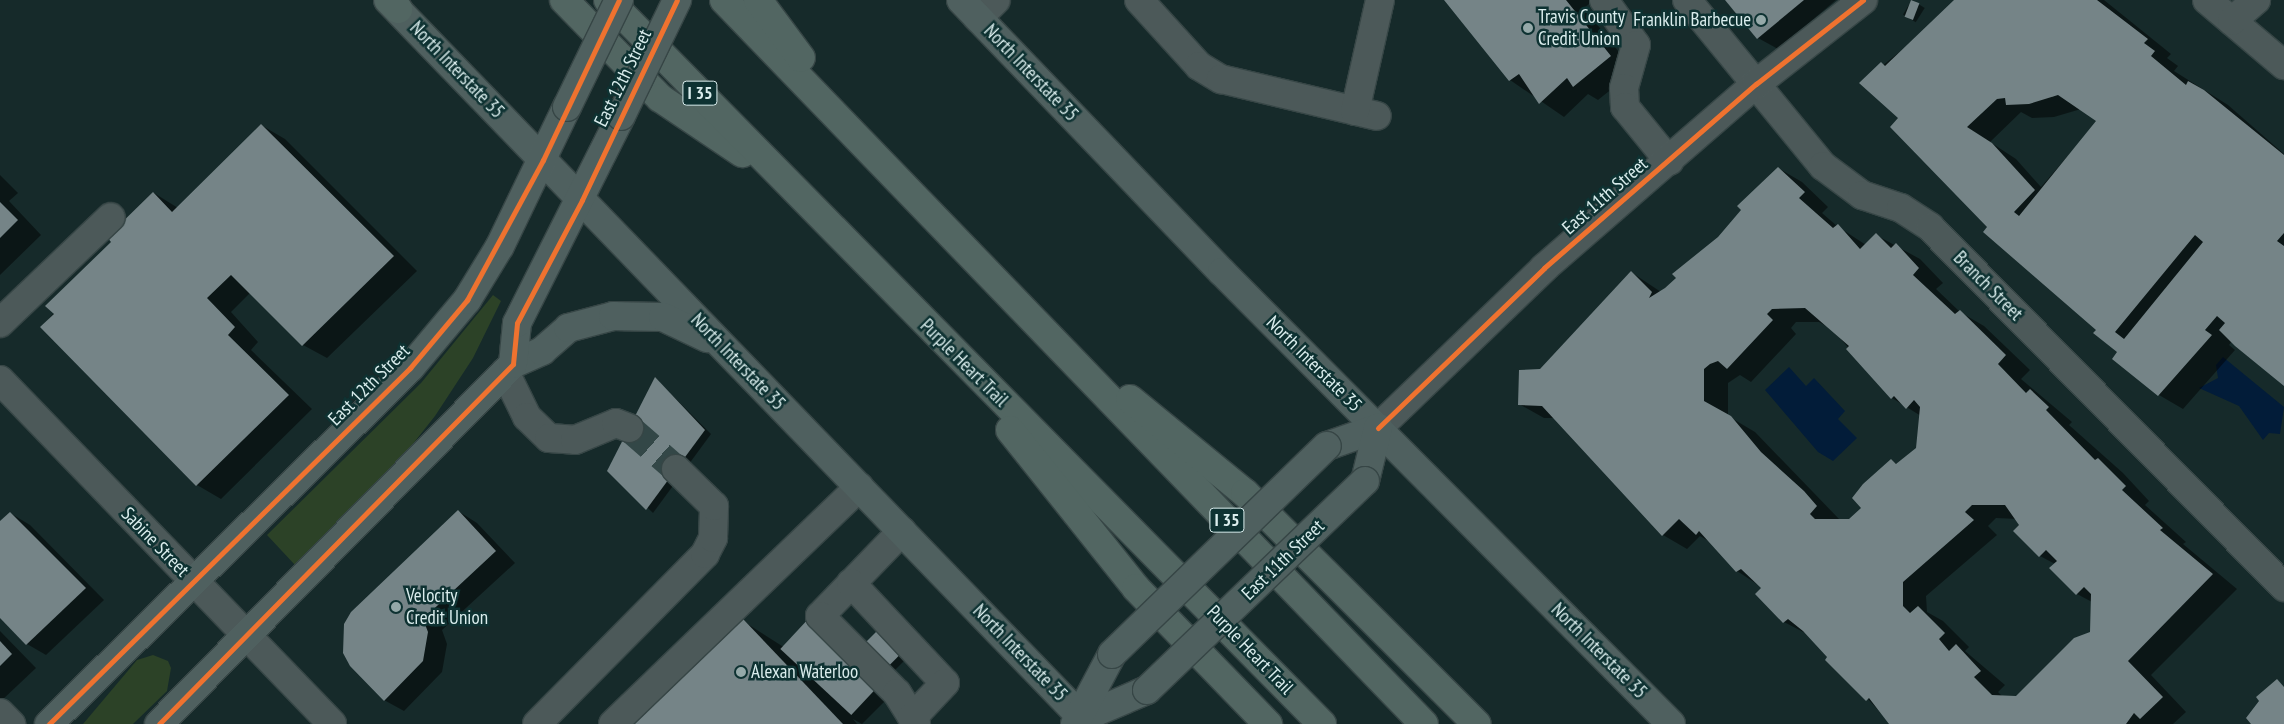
<!DOCTYPE html>
<style>
body{margin:0}
#map{position:relative;width:2284px;height:724px;overflow:hidden;background:#162a2a;font-family:"PT Sans Narrow",sans-serif}
div>[style]{position:absolute}
[style*='--x']{left:calc(var(--x)*1px);top:calc(var(--y)*1px);width:calc(var(--w)*1px);rotate:calc(var(--a)*1deg)}
.green>*{inset:0;background:#2c4227}
.water>*{inset:0;background:#021c39}
.shadow>*{inset:0;background:#0007;transform-origin:0 0}
.building>*{inset:0;background:#758487;transform-origin:0 0}
.minor-tunnel>*{height:28px;margin-top:-14px;transform-origin:0;background:repeating-linear-gradient(90deg,#334747 0 28px,transparent 0 42px)}
.roads{filter:drop-shadow(1px 0 #374646) drop-shadow(-1px 0 #374646) drop-shadow(0 1px #374646) drop-shadow(0 -1px #374646)}
.minor>*{height:28px;margin:-14px;padding:0 14px;transform-origin:14px;border-radius:14px;background:#4c5959}
.major>*{height:28px;margin:-14px;padding:0 14px;transform-origin:14px;border-radius:14px;background:#4f605f}
.highway>*{height:28px;margin:-14px;padding:0 14px;transform-origin:14px;border-radius:14px;background:#526662}
.bridges{filter:drop-shadow(1px 0 #374646) drop-shadow(-1px 0 #374646) drop-shadow(0 1px #374646) drop-shadow(0 -1px #374646)}
.major-bridge>*{height:28px;margin:-14px;padding:0 14px;transform-origin:14px;border-radius:14px;background:#4f605f}
.cycleway>*{height:5px;margin:-2.5px;padding:0 2.5px;transform-origin:2.5px;border-radius:2.5px;background:#ef722f}
.dots>*{width:14px;height:14px;translate:-50% -50%;box-sizing:border-box;border:2px solid #0e3232;border-radius:50%}
span{translate:-50% -50%;white-space:nowrap;text-align:center;line-height:1.15;-webkit-text-stroke:5px #0e3232;paint-order:stroke}
.shield-label span{padding:1px 4px;background:#0e3232;border:1px solid;border-radius:4px;-webkit-text-stroke-width:0}
.shield-label{font-size:18px;color:#daeded;font-weight:700}
.poi-label{font-size:19px;color:#daeded}
.left{translate:0 -50%;text-align:left}
.right{translate:-100% -50%;text-align:right}
.street-label{font-size:19px;color:#daeded}
</style>
<div id="map">
<div class="green">
<i style="clip-path:polygon(493px 295px,501px 301px,473px 358px,435px 416px,397px 464px,295px 565px,267px 535px,421px 383px)"></i>
<i style="clip-path:polygon(153px 655px,168px 661px,171px 668px,167px 691px,133px 724px,83px 724px,137px 660px)"></i>
</div>
<div class="water">
<i style="clip-path:polygon(2223px 357px,2284px 407px,2280px 434px,2269px 433px,2263px 440px,2239px 406px,2199px 388px,2218px 378px,2216px 365px)"></i>
<i style="clip-path:polygon(1789px 367px,1806px 386px,1814px 378px,1845px 411px,1838px 419px,1857px 438px,1833px 461px,1818px 452px,1765px 390px)"></i>
</div>
<div class="shadow">
<i style="clip-path:polygon(1446px 0,1594px 0,1584px 8px,1634px 71px,1598px 100px,1588px 94px,1564px 117px,1510px 80px)"></i>
<i style="clip-path:polygon(1726px 0,1836px 0,1778px 49px,1758px 38px)"></i>
<i style="left:1912px;top:0;width:15px;height:17px;rotate:32deg"></i>
<i style="clip-path:polygon(evenodd,1956px 0,2104px 0,2171px 54px,2167px 58px,2178px 66px,2174px 71px,2228px 105px,2284px 154px,2284px 385px,2232px 341px,2229px 345px,2235px 350px,2183px 409px,2159px 395px,2098px 330px,1989px 227px,1900px 118px,1861px 83px,1944px 16px,1956px 0,2081px 109px,2098px 121px,2041px 187px,2016px 159px,1990px 142px,2021px 112px,2032px 118px,2054px 117px,2081px 109px)"></i>
<i style="clip-path:polygon(261px 125px,285px 139px,417px 271px,327px 358px,303px 345px,251px 292px,231px 312px,258px 342px,251px 350px,312px 409px,221px 499px,197px 485px,42px 327px,154px 193px,178px 208px)"></i>
<i style="clip-path:polygon(evenodd,1778px 168px,1802px 182px,1828px 207px,1822px 213px,1837px 226px,1866px 245px,1876px 235px,1920px 259px,1943px 283px,1936px 289px,1960px 312px,1984px 326px,2030px 370px,2021px 379px,2072px 422px,2069px 425px,2123px 473px,2149px 501px,2145px 505px,2186px 542px,2183px 544px,2237px 589px,2151px 675px,2186px 712px,2173px 724px,1891px 724px,1809px 635px,1784px 622px,1763px 588px,1737px 571px,1712px 543px,1700px 536px,1687px 549px,1663px 535px,1556px 418px,1544px 418px,1519px 404px,1541px 371px,1631px 272px,1661px 292px,1666px 289px,1719px 238px,1778px 168px,1796px 322px,1819px 322px,1833px 330px,1892px 398px,1921px 416px,1918px 448px,1897px 464px,1891px 461px,1863px 508px,1849px 520px,1840px 520px,1755px 432px,1728px 416px,1728px 383px,1740px 375px,1751px 382px,1796px 334px,1791px 328px,1796px 322px,1778px 168px,1996px 518px,2017px 519px,2040px 556px,2055px 564px,2077px 594px,2092px 602px,2091px 633px,2017px 698px,2003px 697px,1998px 692px,2005px 685px,1965px 651px,1969px 647px,1943px 621px,1927px 612px,1926px 596px,1997px 535px,1988px 526px,1996px 518px)"></i>
<i style="clip-path:polygon(0 175px,18px 193px,9px 201px,41px 235px,0 275px)"></i>
<i style="clip-path:polygon(656px 379px,711px 434px,653px 513px,609px 470px)"></i>
<i style="clip-path:polygon(458px 511px,477px 523px,515px 563px,442px 630px,447px 644px,442px 672px,404px 711px,384px 700px)"></i>
<i style="clip-path:polygon(10px 513px,30px 525px,104px 600px,46px 655px,27px 644px,0 616px,0 523px)"></i>
<i style="clip-path:polygon(743px 621px,782px 646px,895px 691px,862px 724px,853px 719px,857px 724px,636px 724px)"></i>
<i style="clip-path:polygon(883px 627px,911px 654px,891px 674px,884px 670px)"></i>
<i style="clip-path:polygon(0 631px,36px 668px,0 702px)"></i>
</div>
<div class="building">
<i style="clip-path:polygon(1444px 0,1566px 0,1611px 56px,1573px 87px,1567px 78px,1539px 104px,1519px 74px,1509px 81px)"></i>
<i style="clip-path:polygon(1725px 0,1804px 0,1757px 39px)"></i>
<i style="left:1911px;top:0;width:9px;height:18px;rotate:21deg"></i>
<i style="clip-path:polygon(evenodd,1954px 0,2097px 0,2148px 39px,2144px 43px,2155px 51px,2151px 56px,2186px 85px,2188px 81px,2204px 90px,2284px 155px,2284px 233px,2277px 241px,2284px 246px,2284px 386px,2235px 346px,2219px 330px,2225px 323px,2217px 316px,2205px 330px,2212px 335px,2158px 396px,2112px 359px,2117px 352px,2093px 333px,2096px 330px,1983px 232px,1987px 227px,1890px 127px,1898px 118px,1859px 83px,1881px 62px,1885px 66px,1954px 0,2058px 95px,2096px 121px,2019px 216px,2014px 212px,2035px 190px,1992px 143px,1967px 127px,1997px 99px,2005px 98px,2006px 105px,2029px 104px,2058px 95px,1954px 0,2195px 235px,2203px 242px,2124px 339px,2115px 332px,2195px 235px)"></i>
<i style="clip-path:polygon(261px 124px,394px 256px,302px 346px,231px 275px,207px 298px,235px 327px,228px 335px,289px 395px,196px 486px,40px 327px,54px 314px,45px 306px,111px 242px,107px 237px,153px 192px,172px 212px)"></i>
<i style="clip-path:polygon(evenodd,1778px 167px,1805px 192px,1799px 198px,1833px 228px,1838px 224px,1860px 249px,1876px 233px,1891px 248px,1896px 243px,1919px 268px,1913px 275px,1955px 314px,1960px 310px,2006px 355px,1998px 364px,2026px 393px,2030px 389px,2049px 407px,2046px 410px,2095px 460px,2098px 458px,2126px 486px,2122px 490px,2163px 528px,2160px 530px,2213px 574px,2128px 661px,2163px 697px,2140px 719px,2134px 713px,2126px 724px,1889px 724px,1869px 698px,1866px 701px,1825px 660px,1827px 657px,1803px 631px,1788px 619px,1783px 623px,1755px 594px,1761px 588px,1741px 569px,1736px 572px,1699px 531px,1696px 535px,1679px 519px,1662px 536px,1542px 406px,1518px 405px,1519px 370px,1540px 369px,1631px 271px,1652px 292px,1649px 298px,1665px 288px,1676px 278px,1672px 274px,1718px 237px,1741px 210px,1737px 206px,1778px 167px,1805px 308px,1849px 346px,1846px 349px,1891px 399px,1894px 396px,1906px 409px,1914px 400px,1920px 407px,1916px 448px,1896px 464px,1891px 459px,1863px 484px,1852px 498px,1861px 508px,1849px 519px,1815px 519px,1810px 514px,1817px 506px,1804px 491px,1761px 452px,1731px 416px,1704px 401px,1704px 369px,1710px 364px,1718px 361px,1727px 369px,1773px 320px,1767px 314px,1772px 309px,1805px 308px,1778px 167px,1972px 505px,2005px 505px,2019px 525px,2013px 531px,2039px 557px,2046px 550px,2057px 561px,2049px 568px,2076px 595px,2084px 587px,2091px 594px,2090px 632px,2074px 638px,2016px 696px,1992px 695px,1974px 677px,1981px 671px,1956px 644px,1949px 651px,1939px 639px,1945px 633px,1918px 606px,1910px 613px,1903px 606px,1903px 582px,1974px 520px,1965px 512px,1972px 505px)"></i>
<i style="clip-path:polygon(0 202px,18px 220px,0 238px)"></i>
<i style="clip-path:polygon(655px 377px,705px 430px,646px 510px,607px 471px)"></i>
<i style="clip-path:polygon(458px 510px,496px 551px,423px 619px,428px 632px,423px 661px,384px 701px,350px 666px,343px 653px,344px 624px,351px 612px)"></i>
<i style="clip-path:polygon(10px 512px,86px 588px,26px 645px,0 618px,0 521px)"></i>
<i style="left:811px;top:616px;width:97px;height:45px;rotate:43deg"></i>
<i style="clip-path:polygon(743px 619px,843px 724px,634px 724px)"></i>
<i style="left:882px;top:626px;width:33px;height:30px;rotate:45deg"></i>
<i style="clip-path:polygon(0 641px,12px 654px,0 666px)"></i>
<i style="clip-path:polygon(2277px 679px,2284px 687px,2284px 724px,2251px 724px,2246px 718px,2259px 701px,2256px 697px)"></i>
</div>
<div class="minor-tunnel">
<i style="--x:629;--y:428;--w:62;--a:41.1"></i>
</div>
<div class="roads">
<div class="minor">
<i style="--x:1139;--y:0;--w:89;--a:47.7"></i>
<i style="--x:1199;--y:66;--w:26;--a:31"></i>
<i style="--x:1221;--y:79;--w:160;--a:13.3"></i>
<i style="--x:1604;--y:0;--w:55;--a:54.6"></i>
<i style="--x:1636;--y:45;--w:45;--a:105.6"></i>
<i style="--x:1624;--y:88;--w:19;--a:87"></i>
<i style="--x:1625;--y:107;--w:70;--a:50.8"></i>
<i style="--x:1687;--y:0;--w:215;--a:50.7"></i>
<i style="--x:1823;--y:166;--w:49;--a:36.6"></i>
<i style="--x:1862;--y:195;--w:41;--a:18.4"></i>
<i style="--x:1901;--y:208;--w:35;--a:33"></i>
<i style="--x:1930;--y:227;--w:505;--a:45.48"></i>
<i style="--x:2207;--y:0;--w:101;--a:40.2"></i>
<i style="--x:978;--y:18;--w:25;--a:-45"></i>
<i style="--x:2232;--y:21;--w:32;--a:-41"></i>
<i style="--x:1355;--y:111;--w:114;--a:-77.3"></i>
<i style="--x:0;--y:323;--w:153;--a:-43.7"></i>
<i style="--x:505;--y:372;--w:50;--a:63.9"></i>
<i style="--x:527;--y:417;--w:30;--a:44"></i>
<i style="--x:549;--y:438;--w:26;--a:4"></i>
<i style="--x:575;--y:440;--w:44;--a:-22.5"></i>
<i style="--x:616;--y:423;--w:14;--a:21"></i>
<i style="--x:0;--y:380;--w:478;--a:46"></i>
<i style="--x:1378;--y:428;--w:231;--a:-43.9"></i>
<i style="--x:1544;--y:268;--w:281;--a:-41"></i>
<i style="--x:1756;--y:84;--w:136;--a:-38.1"></i>
<i style="--x:902;--y:531;--w:118;--a:134"></i>
<i style="--x:820;--y:616;--w:109;--a:45"></i>
<i style="--x:897;--y:693;--w:36;--a:58"></i>
<i style="--x:851;--y:583;--w:137;--a:46.8"></i>
<i style="--x:945;--y:683;--w:48;--a:133.3"></i>
<i style="--x:0;--y:713;--w:16;--a:45"></i>
<i style="--x:537;--y:724;--w:239;--a:-45.3"></i>
<i style="--x:705;--y:554;--w:18;--a:-63"></i>
<i style="--x:713;--y:538;--w:32;--a:-88"></i>
<i style="--x:714;--y:506;--w:53;--a:-135.8"></i>
<i style="--x:613;--y:724;--w:342;--a:-43.9"></i>
</div>
<div class="major">
<i style="--x:388;--y:0;--w:1007;--a:45.97"></i>
<i style="--x:961;--y:0;--w:377;--a:46.2"></i>
<i style="--x:1222;--y:272;--w:637;--a:45.19"></i>
<i style="--x:513;--y:364;--w:32;--a:-24"></i>
<i style="--x:542;--y:351;--w:35;--a:-41"></i>
<i style="--x:568;--y:328;--w:47;--a:-14.9"></i>
<i style="--x:613;--y:316;--w:50;--a:1.1"></i>
<i style="--x:663;--y:317;--w:49;--a:25.5"></i>
<i style="--x:1327;--y:446;--w:54;--a:-19.4"></i>
<i style="--x:1365;--y:481;--w:55;--a:-76.2"></i>
<i style="--x:1082;--y:718;--w:71;--a:-23.3"></i>
<i style="--x:49;--y:724;--w:507;--a:-44.6"></i>
<i style="--x:410;--y:368;--w:89;--a:-50"></i>
<i style="--x:467;--y:300;--w:63;--a:-58.6"></i>
<i style="--x:500;--y:246;--w:154;--a:-64.3"></i>
<i style="--x:159;--y:724;--w:505;--a:-45.48"></i>
<i style="--x:513;--y:364;--w:41;--a:-84.4"></i>
<i style="--x:517;--y:323;--w:232;--a:-63.3"></i>
<i style="--x:1075;--y:724;--w:79;--a:-62.1"></i>
</div>
<div class="highway">
<i style="--x:389;--y:0;--w:13;--a:45"></i>
<i style="--x:564;--y:0;--w:137;--a:45.6"></i>
<i style="--x:660;--y:98;--w:99;--a:33.9"></i>
<i style="--x:608;--y:0;--w:1017;--a:45.4"></i>
<i style="--x:724;--y:0;--w:1007;--a:45.97"></i>
<i style="--x:758;--y:0;--w:72;--a:53.4"></i>
<i style="--x:1130;--y:399;--w:149;--a:39.3"></i>
<i style="--x:1245;--y:493;--w:327;--a:44.9"></i>
<i style="--x:1010;--y:430;--w:202;--a:51.4"></i>
<i style="--x:1136;--y:588;--w:190;--a:45.9"></i>
</div>
</div>
<div class="bridges">
<div class="major-bridge">
<i style="--x:567;--y:107;--w:119;--a:-64.1"></i>
<i style="--x:621;--y:116;--w:129;--a:-64.2"></i>
<i style="--x:1112;--y:654;--w:299;--a:-44.1"></i>
<i style="--x:1147;--y:690;--w:302;--a:-43.8"></i>
</div>
</div>
<div class="cycleway">
<i style="--x:1378;--y:428;--w:231;--a:-43.9"></i>
<i style="--x:1544;--y:268;--w:281;--a:-41"></i>
<i style="--x:1756;--y:84;--w:136;--a:-38.1"></i>
<i style="--x:49;--y:724;--w:507;--a:-44.6"></i>
<i style="--x:410;--y:368;--w:89;--a:-50"></i>
<i style="--x:467;--y:300;--w:159;--a:-61.5"></i>
<i style="--x:543;--y:160;--w:177;--a:-64.6"></i>
<i style="--x:159;--y:724;--w:505;--a:-45.48"></i>
<i style="--x:513;--y:364;--w:41;--a:-84.4"></i>
<i style="--x:517;--y:323;--w:139;--a:-62.1"></i>
<i style="--x:582;--y:200;--w:221;--a:-64.6"></i>
</div>
<div class="dots">
<i style="left:1761px;top:20px;background:#95a9a9"></i>
<i style="left:1528px;top:28px;background:#95a9a9"></i>
<i style="left:396px;top:607px;background:#95a9a9"></i>
<i style="left:741px;top:672px;background:#95a9a9"></i>
</div>
<div class="shield-label">
<span style="left:700px;top:93px">I 35</span>
<span style="left:1227px;top:520px">I 35</span>
</div>
<div class="poi-label">
<span class="left" style="left:1538px;top:28px">Travis County<br>Credit Union</span>
<span class="right" style="left:1751px;top:20px">Franklin Barbecue</span>
<span class="left" style="left:406px;top:607px">Velocity<br>Credit Union</span>
<span class="left" style="left:751px;top:672px">Alexan Waterloo</span>
</div>
<div class="street-label">
<span style="left:457px;top:70px;rotate:46deg">North Interstate 35</span>
<span style="left:1031px;top:73px;rotate:46deg">North Interstate 35</span>
<span style="left:623px;top:78px;rotate:-64deg">East 12th Street</span>
<span style="left:1605px;top:196px;rotate:-41deg">East 11th Street</span>
<span style="left:1988px;top:286px;rotate:45deg">Branch Street</span>
<span style="left:738px;top:362px;rotate:46deg">North Interstate 35</span>
<span style="left:964px;top:363px;rotate:45deg">Purple Heart Trail</span>
<span style="left:1314px;top:364px;rotate:45deg">North Interstate 35</span>
<span style="left:369px;top:385px;rotate:-45deg">East 12th Street</span>
<span style="left:155px;top:542px;rotate:46deg">Sabine Street</span>
<span style="left:1283px;top:560px;rotate:-44deg">East 11th Street</span>
<span style="left:1250px;top:650px;rotate:46deg">Purple Heart Trail</span>
<span style="left:1599px;top:651px;rotate:45deg">North Interstate 35</span>
<span style="left:1020px;top:653px;rotate:46deg">North Interstate 35</span>
</div>
</div>
